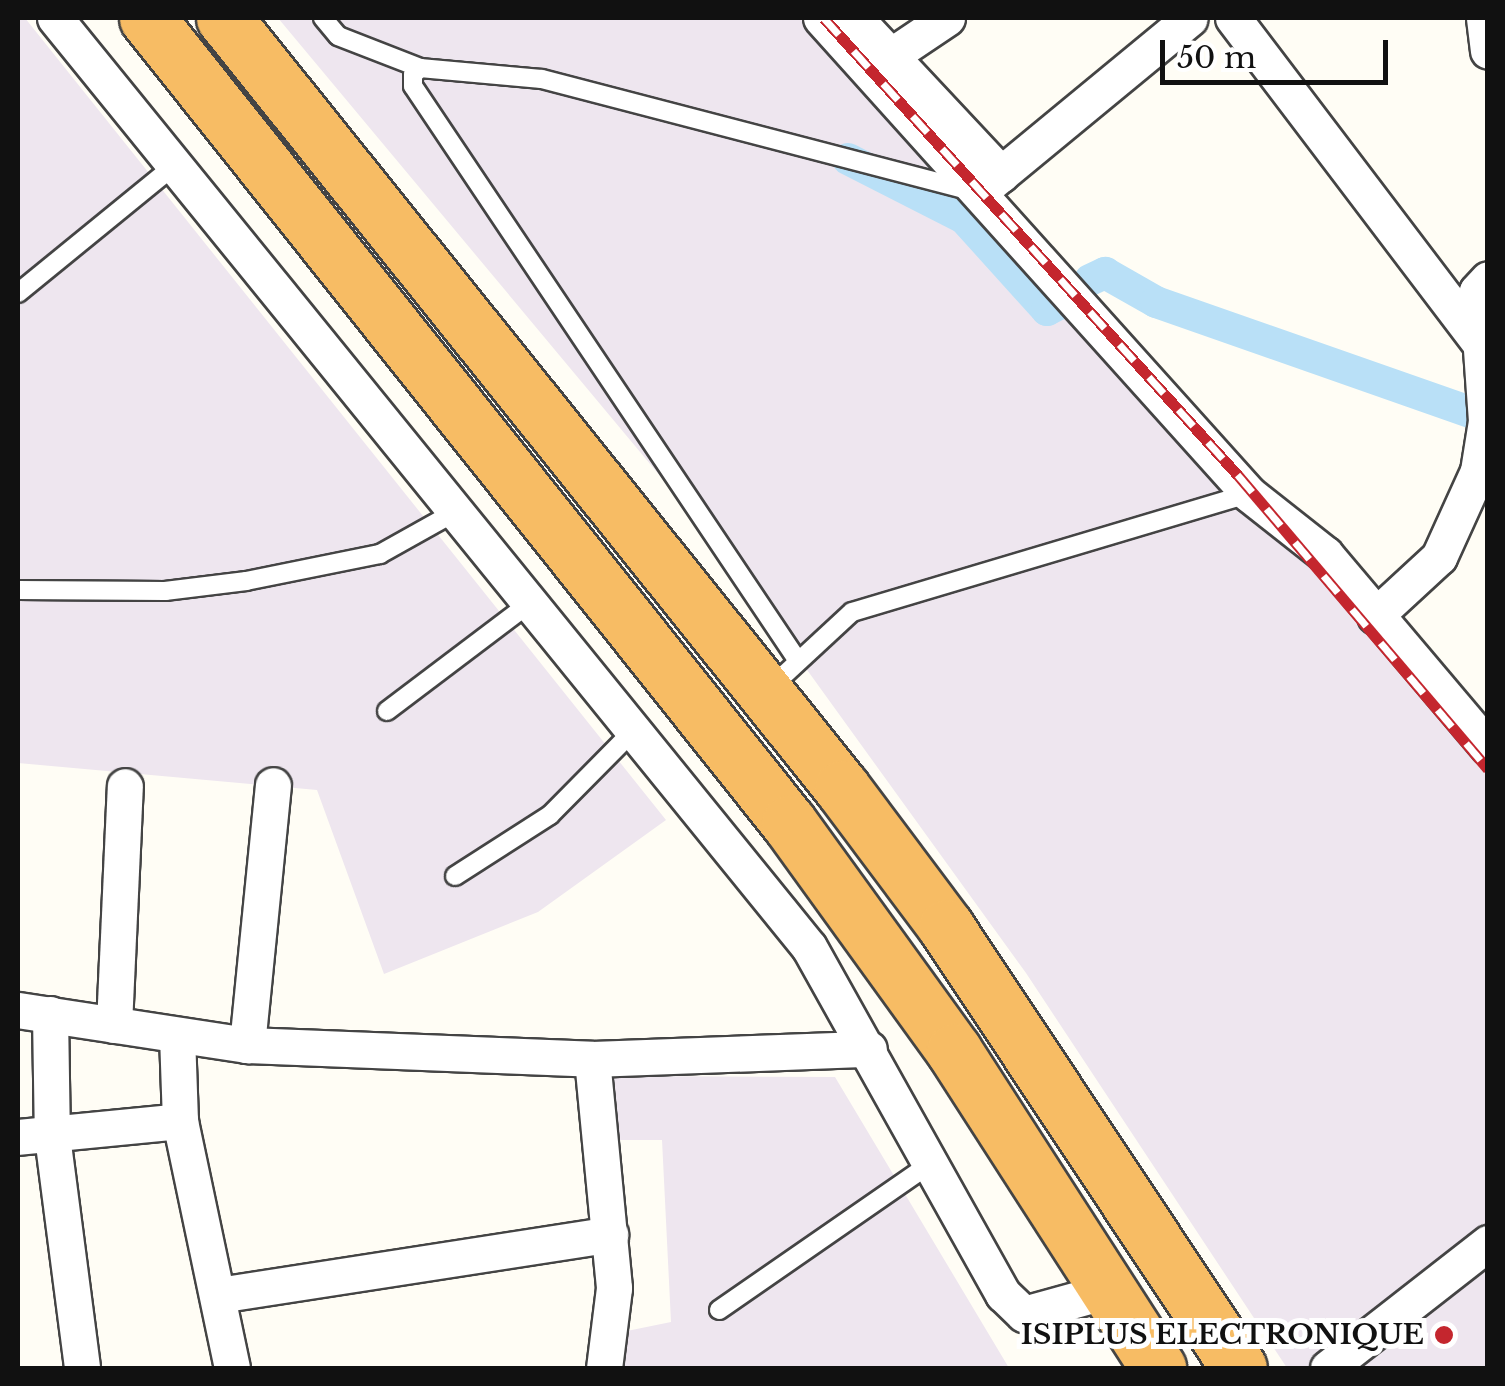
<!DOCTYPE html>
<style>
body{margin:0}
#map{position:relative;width:1505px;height:1386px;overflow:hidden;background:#fffdf5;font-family:"Libre Baskerville",serif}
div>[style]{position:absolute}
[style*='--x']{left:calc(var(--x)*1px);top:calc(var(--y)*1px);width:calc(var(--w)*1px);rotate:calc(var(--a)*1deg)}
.industrial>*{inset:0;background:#eee6ef}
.canal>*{height:32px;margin:-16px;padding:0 16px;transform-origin:16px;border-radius:16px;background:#b9e0f7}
.roads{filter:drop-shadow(2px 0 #444) drop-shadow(-2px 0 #444) drop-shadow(0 2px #444) drop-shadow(0 -2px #444)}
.service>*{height:18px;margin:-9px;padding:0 9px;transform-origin:9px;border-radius:9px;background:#fff}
.minor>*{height:35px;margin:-17.5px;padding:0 17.5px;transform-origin:17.5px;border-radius:17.5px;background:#fff}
.trunk>*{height:55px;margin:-27.5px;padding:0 27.5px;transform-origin:27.5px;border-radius:27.5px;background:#f7bc64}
.rail>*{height:11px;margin-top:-5.5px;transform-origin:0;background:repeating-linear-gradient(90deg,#fff 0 22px,#c4262e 0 44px);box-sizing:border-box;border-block:2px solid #c4262e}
.dots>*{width:28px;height:28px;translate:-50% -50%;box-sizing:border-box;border:5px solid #fff;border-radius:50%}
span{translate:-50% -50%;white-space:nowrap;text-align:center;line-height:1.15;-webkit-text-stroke:10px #fff;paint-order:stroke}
.poi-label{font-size:28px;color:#111;font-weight:700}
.right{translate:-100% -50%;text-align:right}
.frame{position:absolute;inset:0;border:20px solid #111;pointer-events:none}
.scale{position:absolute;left:1160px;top:40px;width:228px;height:45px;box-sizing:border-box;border:5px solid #111;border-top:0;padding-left:12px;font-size:30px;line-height:35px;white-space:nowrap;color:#111;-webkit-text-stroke:8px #fff;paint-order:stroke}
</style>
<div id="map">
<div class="industrial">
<i style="clip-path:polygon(18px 18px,25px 18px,666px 820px,538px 912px,384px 974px,317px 790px,18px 763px)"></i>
<i style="clip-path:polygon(278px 18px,822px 18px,1353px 595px,1487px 770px,1487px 1368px,1287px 1368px,1026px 973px,711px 537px)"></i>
<i style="clip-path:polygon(606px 1076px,835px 1077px,1009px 1368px,615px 1368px,622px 1332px,671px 1322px,662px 1140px,616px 1140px)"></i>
</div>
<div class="canal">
<i style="--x:848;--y:159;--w:130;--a:27"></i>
<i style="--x:964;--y:218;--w:124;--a:47.9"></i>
<i style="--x:1047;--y:310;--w:16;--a:-27"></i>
<i style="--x:1090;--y:280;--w:17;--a:-25"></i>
<i style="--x:1105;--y:273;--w:59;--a:29.6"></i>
<i style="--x:1156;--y:302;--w:352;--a:19.3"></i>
</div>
<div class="roads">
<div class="service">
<i style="--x:323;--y:18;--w:23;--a:50"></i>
<i style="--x:338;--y:36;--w:88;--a:21.3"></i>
<i style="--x:18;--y:293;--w:203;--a:-39.2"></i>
<i style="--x:18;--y:590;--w:147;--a:0.4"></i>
<i style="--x:165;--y:591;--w:82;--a:-7"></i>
<i style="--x:246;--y:581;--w:137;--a:-11.4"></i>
<i style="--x:380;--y:554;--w:88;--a:-29.2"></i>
<i style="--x:798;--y:661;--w:692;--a:-123.8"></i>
<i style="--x:413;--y:86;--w:11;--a:-90"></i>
<i style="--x:413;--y:75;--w:10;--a:-45"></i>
<i style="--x:420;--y:68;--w:122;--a:5.2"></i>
<i style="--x:542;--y:79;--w:441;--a:14.6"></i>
<i style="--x:771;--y:687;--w:110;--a:-42.8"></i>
<i style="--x:852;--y:612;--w:414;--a:-16.6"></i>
<i style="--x:387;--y:711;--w:181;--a:-37.1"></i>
<i style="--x:455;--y:876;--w:113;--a:-32.7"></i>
<i style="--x:550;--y:815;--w:120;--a:-45.3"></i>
<i style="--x:719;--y:1310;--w:258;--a:-34.7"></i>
</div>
<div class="minor">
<i style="--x:55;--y:18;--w:1196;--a:50.94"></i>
<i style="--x:809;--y:947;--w:398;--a:60.8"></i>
<i style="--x:1003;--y:1294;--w:29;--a:44"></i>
<i style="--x:1024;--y:1314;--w:86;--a:-15.5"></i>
<i style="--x:821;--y:18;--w:640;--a:48.04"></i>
<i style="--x:1249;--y:494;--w:97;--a:38.3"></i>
<i style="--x:1325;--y:554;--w:253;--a:49.8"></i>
<i style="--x:855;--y:18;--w:214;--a:46.9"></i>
<i style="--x:1233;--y:18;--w:410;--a:52.8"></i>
<i style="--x:1484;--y:18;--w:33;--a:83"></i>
<i style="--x:874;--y:67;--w:88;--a:-33.9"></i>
<i style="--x:979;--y:192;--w:273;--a:-39.5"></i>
<i style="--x:1375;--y:616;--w:87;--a:-42.7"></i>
<i style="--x:1439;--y:557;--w:94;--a:-65.6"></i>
<i style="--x:1478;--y:471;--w:51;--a:-80.9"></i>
<i style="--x:1486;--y:421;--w:130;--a:-94"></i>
<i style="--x:1477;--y:291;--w:16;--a:-47"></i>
<i style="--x:18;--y:1010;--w:232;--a:8.7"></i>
<i style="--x:247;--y:1045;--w:345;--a:2.3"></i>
<i style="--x:592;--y:1059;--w:277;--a:-2.1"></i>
<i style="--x:50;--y:1014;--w:122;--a:89.1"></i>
<i style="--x:52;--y:1136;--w:234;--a:82.6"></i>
<i style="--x:114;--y:1025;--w:239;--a:-87.4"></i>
<i style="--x:177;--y:1035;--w:86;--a:88"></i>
<i style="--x:180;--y:1121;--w:252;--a:78.1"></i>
<i style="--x:247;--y:1045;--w:261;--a:-84.3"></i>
<i style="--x:592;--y:1059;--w:230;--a:84.5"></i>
<i style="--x:614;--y:1288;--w:81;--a:97.1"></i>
<i style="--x:18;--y:1137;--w:163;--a:-5.6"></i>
<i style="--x:218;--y:1295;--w:397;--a:-8.8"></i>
<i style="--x:1328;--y:1368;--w:203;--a:-38"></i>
</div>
<div class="trunk">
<i style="--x:147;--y:18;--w:1030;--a:51.43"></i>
<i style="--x:789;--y:823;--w:281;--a:54.1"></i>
<i style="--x:954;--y:1051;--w:377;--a:57.2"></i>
<i style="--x:224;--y:18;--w:987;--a:51.25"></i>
<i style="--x:842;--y:788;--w:174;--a:53.2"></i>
<i style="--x:946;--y:927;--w:529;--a:56.4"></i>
</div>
</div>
<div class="rail">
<i style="--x:824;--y:18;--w:617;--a:47.83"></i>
<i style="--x:1238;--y:475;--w:386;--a:49.6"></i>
</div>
<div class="dots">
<i style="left:1444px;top:1335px;background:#c4262e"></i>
</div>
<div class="poi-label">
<span class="right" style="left:1424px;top:1335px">ISIPLUS ELECTRONIQUE</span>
</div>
<div class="frame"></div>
<div class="scale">50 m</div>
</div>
